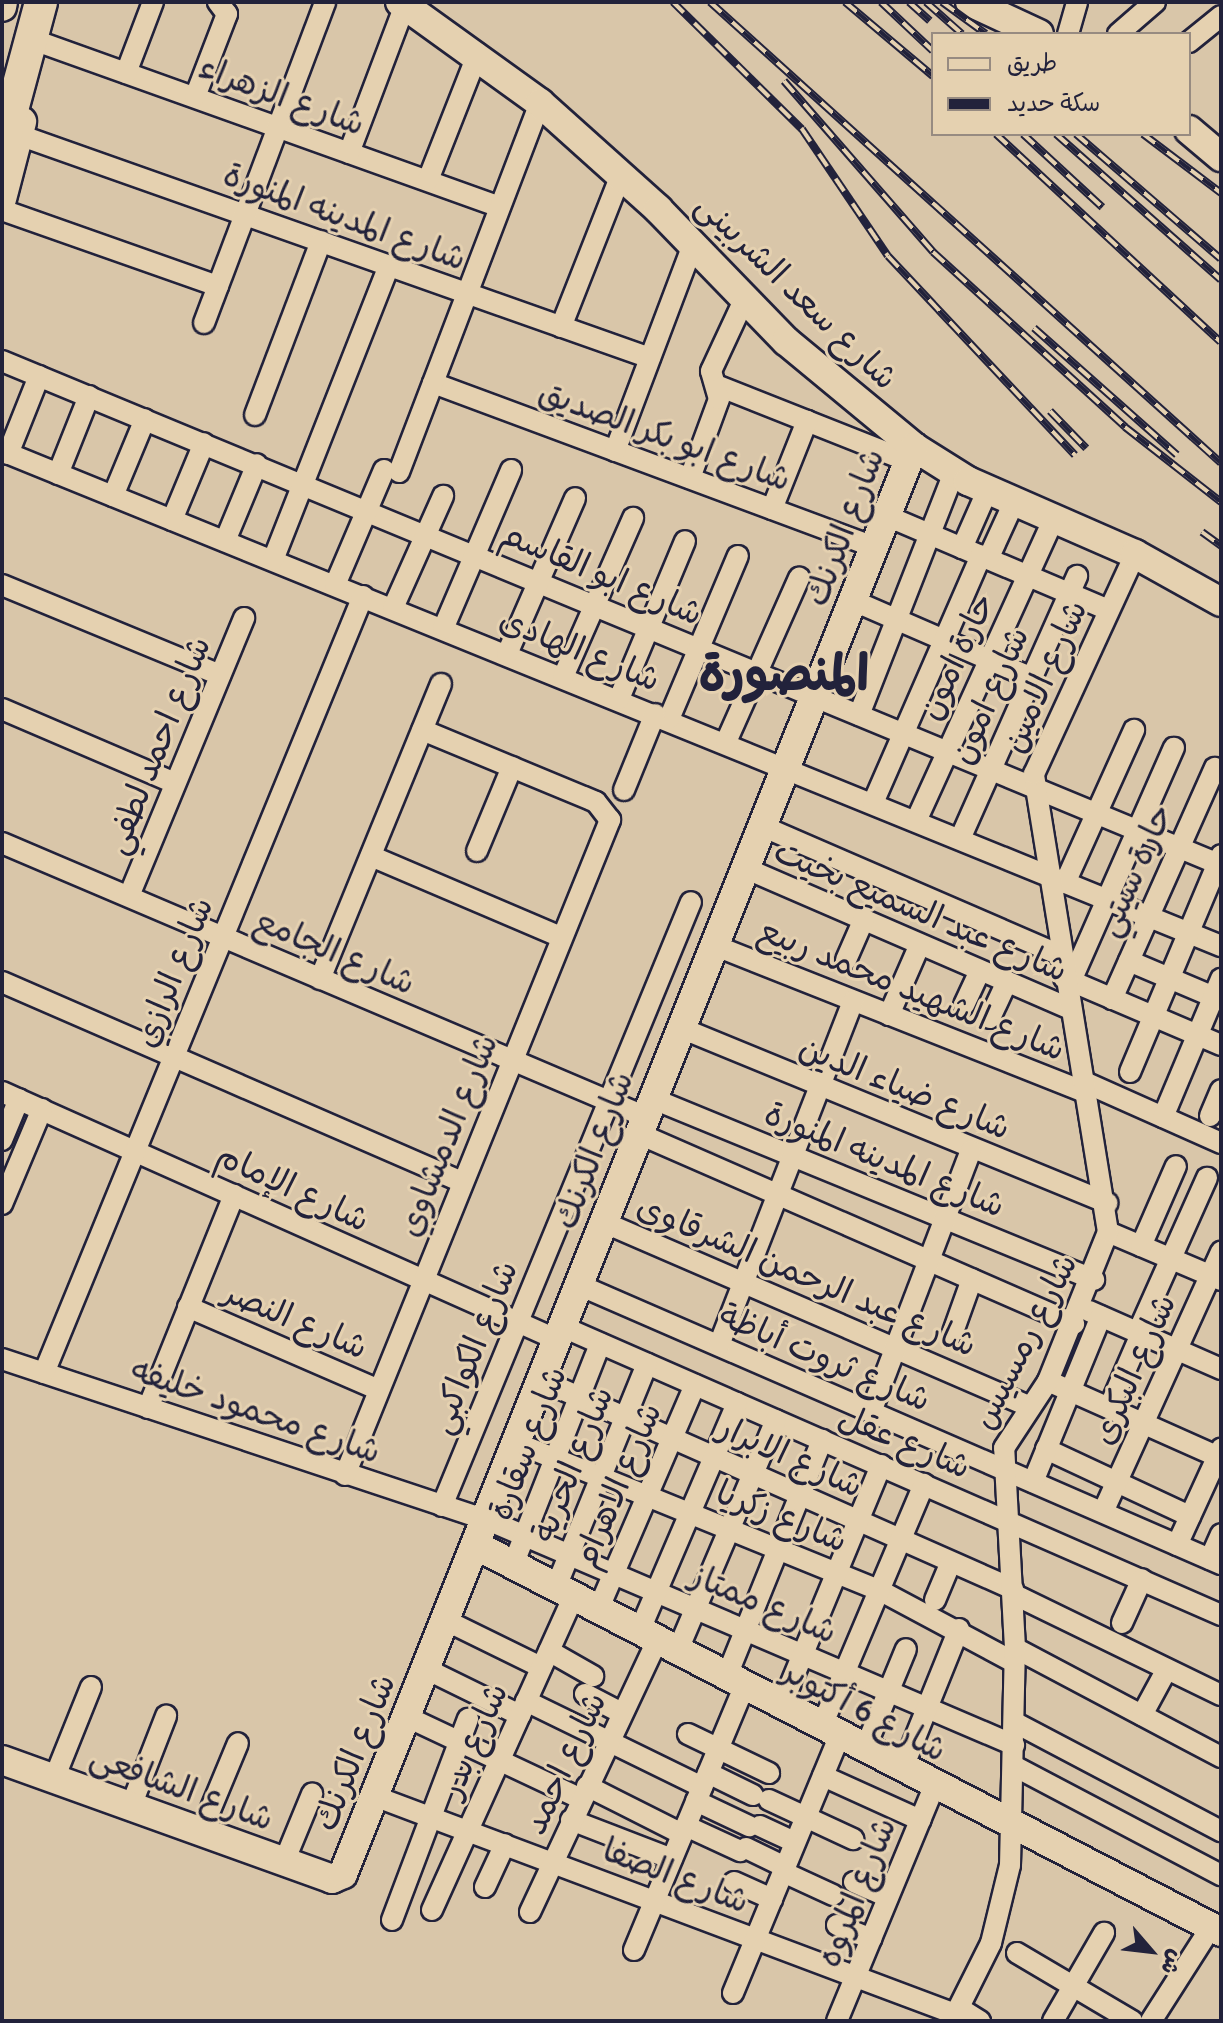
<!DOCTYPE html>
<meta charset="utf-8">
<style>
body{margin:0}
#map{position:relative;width:1223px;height:2023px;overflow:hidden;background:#d9c6a9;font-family:Itim,"Playpen Sans Arabic",sans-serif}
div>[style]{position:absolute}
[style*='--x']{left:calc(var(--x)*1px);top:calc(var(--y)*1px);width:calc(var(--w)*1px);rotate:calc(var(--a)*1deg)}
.roads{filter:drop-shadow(2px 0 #22223b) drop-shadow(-2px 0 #22223b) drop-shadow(0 2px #22223b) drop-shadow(0 -2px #22223b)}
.street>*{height:20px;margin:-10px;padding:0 10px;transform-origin:10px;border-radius:10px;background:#e5d1b0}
.secondary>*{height:28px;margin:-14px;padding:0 14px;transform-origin:14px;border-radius:14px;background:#e5d1b0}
.primary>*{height:32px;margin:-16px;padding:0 16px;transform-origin:16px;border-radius:16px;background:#e5d1b0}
.rail>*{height:8px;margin-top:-4px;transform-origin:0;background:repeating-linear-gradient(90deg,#e5d1b0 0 15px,#22223b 0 30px);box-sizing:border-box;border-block:2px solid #22223b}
span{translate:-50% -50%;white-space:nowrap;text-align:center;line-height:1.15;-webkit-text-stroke:6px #e5d1b0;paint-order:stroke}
.street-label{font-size:34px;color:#22223b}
.town-label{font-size:50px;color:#22223b;font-weight:700}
.frame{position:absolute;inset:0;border:4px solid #22223b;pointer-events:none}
.legend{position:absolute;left:931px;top:32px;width:260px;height:104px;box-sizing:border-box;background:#e5d1b0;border:2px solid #978b81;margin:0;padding:10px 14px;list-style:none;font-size:24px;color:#22223b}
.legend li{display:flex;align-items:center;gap:16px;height:40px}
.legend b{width:40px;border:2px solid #978b81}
.north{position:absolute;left:1111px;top:1911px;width:80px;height:80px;-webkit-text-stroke:6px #e5d1b0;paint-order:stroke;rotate:118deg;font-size:22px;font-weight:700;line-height:32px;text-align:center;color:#22223b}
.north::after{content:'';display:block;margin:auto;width:28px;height:36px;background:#22223b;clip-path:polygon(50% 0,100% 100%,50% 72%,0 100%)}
</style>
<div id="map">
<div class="roads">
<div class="street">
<i style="--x:1068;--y:34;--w:33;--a:-74"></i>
<i style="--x:1118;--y:34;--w:49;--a:-40.9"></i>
<i style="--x:1189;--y:42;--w:41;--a:-39.1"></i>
<i style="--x:42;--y:43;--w:486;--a:19.7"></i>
<i style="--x:126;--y:73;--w:76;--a:-69.2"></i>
<i style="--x:195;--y:97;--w:89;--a:-68.9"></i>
<i style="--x:227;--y:14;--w:15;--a:-127"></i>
<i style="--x:19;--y:135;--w:669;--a:19.46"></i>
<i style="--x:349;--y:153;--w:158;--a:-69.3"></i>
<i style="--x:428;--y:180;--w:136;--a:-68.5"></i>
<i style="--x:2;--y:210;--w:229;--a:19.4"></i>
<i style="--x:204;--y:323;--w:343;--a:-69.3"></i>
<i style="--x:561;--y:327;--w:163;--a:-68.5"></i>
<i style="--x:2;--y:361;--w:1319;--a:22.46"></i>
<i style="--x:433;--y:383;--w:471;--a:20.4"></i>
<i style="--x:716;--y:385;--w:206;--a:21.6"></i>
<i style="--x:255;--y:415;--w:186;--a:-69.2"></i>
<i style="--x:2;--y:451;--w:1316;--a:22.1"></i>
<i style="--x:615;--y:451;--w:220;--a:-69.3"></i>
<i style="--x:8;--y:454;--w:84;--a:-68.3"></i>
<i style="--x:399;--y:472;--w:395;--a:-69.1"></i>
<i style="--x:58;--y:474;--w:84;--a:-68.3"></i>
<i style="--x:690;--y:478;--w:84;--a:-69.8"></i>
<i style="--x:719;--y:399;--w:29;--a:-106"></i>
<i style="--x:711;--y:371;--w:81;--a:-65"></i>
<i style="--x:113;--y:496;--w:83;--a:-67.4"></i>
<i style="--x:772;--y:509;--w:95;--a:-68.3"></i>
<i style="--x:887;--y:516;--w:240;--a:23"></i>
<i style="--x:172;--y:520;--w:83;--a:-67.4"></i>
<i style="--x:225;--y:541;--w:83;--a:-67.4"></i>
<i style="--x:962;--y:548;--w:64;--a:-66.2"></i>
<i style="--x:988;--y:559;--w:65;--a:-65.4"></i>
<i style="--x:273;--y:560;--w:316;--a:-68.5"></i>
<i style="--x:2;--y:585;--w:236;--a:22.4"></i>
<i style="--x:335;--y:585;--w:125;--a:-66.9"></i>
<i style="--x:854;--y:601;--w:194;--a:23.4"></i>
<i style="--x:393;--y:608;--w:123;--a:-65.9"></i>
<i style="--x:443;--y:629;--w:173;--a:-66.8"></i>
<i style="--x:507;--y:654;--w:170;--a:-66.4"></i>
<i style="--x:563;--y:677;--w:174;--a:-66.2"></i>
<i style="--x:619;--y:699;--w:171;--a:-67.3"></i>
<i style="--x:2;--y:709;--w:188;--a:23.2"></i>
<i style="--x:859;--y:715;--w:260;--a:-68.6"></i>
<i style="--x:669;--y:719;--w:177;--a:-67.1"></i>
<i style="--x:726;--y:742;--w:180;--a:-66"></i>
<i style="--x:624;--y:790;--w:82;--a:-67.8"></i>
<i style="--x:873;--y:803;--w:270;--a:-66.4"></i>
<i style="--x:916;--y:821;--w:333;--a:-65.5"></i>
<i style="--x:764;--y:827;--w:322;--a:23.4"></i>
<i style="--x:960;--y:839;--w:288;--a:-66"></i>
<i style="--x:2;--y:843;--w:698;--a:23.04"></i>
<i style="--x:477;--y:851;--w:91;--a:-67.4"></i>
<i style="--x:371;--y:856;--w:207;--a:23.1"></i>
<i style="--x:747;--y:869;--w:352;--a:23.4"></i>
<i style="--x:1065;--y:883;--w:168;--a:-65.7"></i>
<i style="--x:129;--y:896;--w:301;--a:-67.5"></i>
<i style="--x:716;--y:946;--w:397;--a:21.6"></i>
<i style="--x:846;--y:960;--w:45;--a:-66.3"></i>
<i style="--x:1129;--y:961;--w:100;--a:23"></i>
<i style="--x:1064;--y:978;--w:171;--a:23.1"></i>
<i style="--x:320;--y:979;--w:319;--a:-67.7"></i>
<i style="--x:1071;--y:981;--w:255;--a:-66.2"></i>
<i style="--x:2;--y:982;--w:502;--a:23.5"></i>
<i style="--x:1112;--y:999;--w:253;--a:-66"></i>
<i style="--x:964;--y:1005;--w:38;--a:-65"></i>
<i style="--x:889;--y:1015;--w:77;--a:-66.4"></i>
<i style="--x:990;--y:1018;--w:40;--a:-65"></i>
<i style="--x:681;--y:1028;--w:461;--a:22.3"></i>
<i style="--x:1130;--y:1072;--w:235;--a:-67.2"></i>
<i style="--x:1082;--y:1081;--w:152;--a:24"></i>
<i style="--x:2;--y:1092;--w:609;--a:24.04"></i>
<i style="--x:651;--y:1098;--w:479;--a:22.3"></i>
<i style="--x:1210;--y:1116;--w:28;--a:-67"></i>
<i style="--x:1163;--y:1117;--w:150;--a:-67.2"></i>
<i style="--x:637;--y:1133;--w:477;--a:23.6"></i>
<i style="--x:2;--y:1140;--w:44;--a:-67.5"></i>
<i style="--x:2;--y:1204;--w:103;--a:-67.2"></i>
<i style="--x:603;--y:1222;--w:464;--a:23.4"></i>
<i style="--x:1108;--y:1232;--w:123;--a:23"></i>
<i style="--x:1141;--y:1246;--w:87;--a:-66.4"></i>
<i style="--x:579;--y:1285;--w:700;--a:23.49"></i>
<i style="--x:188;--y:1307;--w:208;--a:23.5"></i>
<i style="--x:1089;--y:1311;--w:144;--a:23.7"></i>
<i style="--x:563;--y:1327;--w:718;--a:23.64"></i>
<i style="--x:953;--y:1332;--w:56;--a:-70.3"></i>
<i style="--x:1138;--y:1332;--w:169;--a:-65.9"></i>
<i style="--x:719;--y:1345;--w:369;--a:-68.7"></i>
<i style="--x:2;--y:1359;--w:514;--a:18.36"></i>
<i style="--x:490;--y:1521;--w:570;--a:23.15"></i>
<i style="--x:44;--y:1373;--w:840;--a:-67.68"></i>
<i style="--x:543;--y:1381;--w:514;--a:23.87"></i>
<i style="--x:1048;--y:1381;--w:189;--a:24"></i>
<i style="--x:148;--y:1408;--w:230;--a:-68"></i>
<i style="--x:1109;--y:1408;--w:81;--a:-66.6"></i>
<i style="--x:871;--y:1412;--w:280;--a:-69.1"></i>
<i style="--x:519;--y:1444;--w:388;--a:22.1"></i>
<i style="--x:879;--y:1590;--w:153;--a:28.1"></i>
<i style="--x:1046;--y:1449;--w:159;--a:25"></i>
<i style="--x:345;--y:1475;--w:707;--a:-67.97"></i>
<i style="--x:610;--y:820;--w:23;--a:-128"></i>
<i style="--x:596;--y:802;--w:188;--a:-157.5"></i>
<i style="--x:1033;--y:1482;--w:179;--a:-67.7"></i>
<i style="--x:442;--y:1506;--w:653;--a:-67.6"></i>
<i style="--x:1103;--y:1512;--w:286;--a:-65.6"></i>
<i style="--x:1177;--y:1545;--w:106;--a:-65.4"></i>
<i style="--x:1210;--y:1559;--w:27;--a:-66"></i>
<i style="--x:513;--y:1565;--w:238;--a:-68.5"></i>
<i style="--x:556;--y:1587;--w:241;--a:-67.8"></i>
<i style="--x:1013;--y:1594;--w:231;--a:25.9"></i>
<i style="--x:935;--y:1600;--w:41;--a:-67.2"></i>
<i style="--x:598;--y:1610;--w:245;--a:-66.7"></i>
<i style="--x:447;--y:1621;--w:105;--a:26.1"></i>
<i style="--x:1122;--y:1623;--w:48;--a:-65.6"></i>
<i style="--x:639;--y:1632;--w:249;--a:-66.8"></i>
<i style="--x:1015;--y:1648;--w:233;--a:27.9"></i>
<i style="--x:549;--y:1651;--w:51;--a:29.6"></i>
<i style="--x:677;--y:1652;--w:252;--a:-66.9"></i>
<i style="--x:426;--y:1669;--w:105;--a:26.1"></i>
<i style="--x:726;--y:1678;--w:257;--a:-68"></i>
<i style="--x:585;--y:1694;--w:42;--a:27.2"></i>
<i style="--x:526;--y:1701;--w:196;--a:26"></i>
<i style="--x:781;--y:1707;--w:262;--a:-67.5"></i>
<i style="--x:1142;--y:1715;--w:52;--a:-61.5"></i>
<i style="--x:405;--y:1716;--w:195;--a:25.2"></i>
<i style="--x:1014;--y:1722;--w:234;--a:27.8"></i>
<i style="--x:821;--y:1728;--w:265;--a:-67.1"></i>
<i style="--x:688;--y:1734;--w:90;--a:25.7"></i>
<i style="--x:864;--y:1751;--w:110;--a:-67.6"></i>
<i style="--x:1014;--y:1766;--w:234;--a:27.8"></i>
<i style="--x:902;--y:1770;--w:152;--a:-68"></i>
<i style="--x:708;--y:1773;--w:50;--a:26.1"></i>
<i style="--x:823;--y:1776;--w:107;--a:24.4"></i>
<i style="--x:54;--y:1779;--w:99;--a:-68.1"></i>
<i style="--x:587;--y:1786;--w:106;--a:26.8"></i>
<i style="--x:374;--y:1796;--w:621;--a:20.57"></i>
<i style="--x:769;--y:1800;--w:93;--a:24.9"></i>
<i style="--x:696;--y:1801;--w:59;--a:25.3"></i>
<i style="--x:131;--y:1806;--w:97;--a:-68.7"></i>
<i style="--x:571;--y:1820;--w:108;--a:21.1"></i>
<i style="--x:686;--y:1826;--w:60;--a:24.8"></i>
<i style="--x:760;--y:1826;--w:38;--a:25"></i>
<i style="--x:201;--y:1832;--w:96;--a:-67.4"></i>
<i style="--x:746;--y:1848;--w:43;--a:26"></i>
<i style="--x:284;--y:1862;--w:74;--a:-67.6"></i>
<i style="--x:783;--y:1872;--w:55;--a:24.7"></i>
<i style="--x:734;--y:1882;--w:42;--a:24.1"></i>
<i style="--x:854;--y:1882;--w:37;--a:24"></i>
<i style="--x:485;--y:1887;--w:47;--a:-65.1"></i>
<i style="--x:432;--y:1910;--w:343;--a:-65.7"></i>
<i style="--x:530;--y:1912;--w:299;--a:-64.9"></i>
<i style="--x:392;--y:1920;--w:215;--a:-69.3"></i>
<i style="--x:837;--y:1925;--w:37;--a:22"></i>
<i style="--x:634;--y:1950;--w:285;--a:-67.3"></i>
<i style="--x:1017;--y:1953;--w:134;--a:30.6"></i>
<i style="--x:733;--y:1993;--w:277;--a:-67.5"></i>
<i style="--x:959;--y:2008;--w:25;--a:32"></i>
<i style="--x:837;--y:2021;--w:253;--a:-67.5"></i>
<i style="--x:952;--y:2021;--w:87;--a:-63.4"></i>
<i style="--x:991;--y:1943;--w:80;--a:-76.3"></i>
<i style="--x:1010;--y:1865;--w:217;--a:-88.7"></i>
<i style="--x:1015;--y:1648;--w:200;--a:-93.1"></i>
<i style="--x:1004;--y:1448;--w:80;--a:-56.7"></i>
<i style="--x:1048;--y:1381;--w:161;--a:-68.1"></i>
<i style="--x:1108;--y:1232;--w:464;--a:-99.2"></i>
<i style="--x:1034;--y:774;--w:242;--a:-65.3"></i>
<i style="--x:1053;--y:2021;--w:102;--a:-59.9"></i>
<i style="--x:1151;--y:2021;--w:112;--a:-57.4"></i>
</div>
<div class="secondary">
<i style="--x:400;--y:2;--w:173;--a:35.8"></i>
<i style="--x:540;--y:103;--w:159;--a:41.9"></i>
<i style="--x:658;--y:209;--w:184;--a:45.9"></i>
<i style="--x:786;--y:341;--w:166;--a:39.6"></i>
<i style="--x:914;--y:447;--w:64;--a:32.2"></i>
<i style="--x:968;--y:481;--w:182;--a:23.6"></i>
<i style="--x:1135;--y:554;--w:98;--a:29.2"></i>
<i style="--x:970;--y:2;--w:76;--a:24.9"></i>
<i style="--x:2;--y:7;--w:5;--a:-79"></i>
<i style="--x:1189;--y:130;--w:42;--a:40.2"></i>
<i style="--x:2;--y:199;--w:80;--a:-75.4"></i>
<i style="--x:479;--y:1547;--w:836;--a:27.42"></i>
<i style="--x:2;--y:1760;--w:351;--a:19.8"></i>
<i style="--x:332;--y:1879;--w:12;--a:-24"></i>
<i style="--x:343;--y:1874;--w:1537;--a:-68.19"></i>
</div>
<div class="primary">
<i style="--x:2;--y:147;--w:150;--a:-74.9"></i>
</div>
</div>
<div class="rail">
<i style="--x:673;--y:2;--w:181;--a:44.6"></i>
<i style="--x:802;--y:129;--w:153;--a:55.9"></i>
<i style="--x:888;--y:256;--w:273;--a:46.8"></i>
<i style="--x:710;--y:2;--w:688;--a:42.06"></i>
<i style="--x:845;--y:2;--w:115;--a:40.1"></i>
<i style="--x:881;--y:2;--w:71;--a:43.3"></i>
<i style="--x:909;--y:2;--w:28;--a:42"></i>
<i style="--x:926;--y:2;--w:48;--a:41.6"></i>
<i style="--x:942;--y:2;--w:54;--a:36"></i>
<i style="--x:784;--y:81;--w:227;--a:48.9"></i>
<i style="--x:933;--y:252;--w:260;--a:42.3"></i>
<i style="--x:1125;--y:427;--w:122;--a:38"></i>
<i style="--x:996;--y:134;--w:306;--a:42.8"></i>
<i style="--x:1023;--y:134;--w:108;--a:42.7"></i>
<i style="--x:1056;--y:134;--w:220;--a:41.5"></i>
<i style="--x:1076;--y:134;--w:191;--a:40.8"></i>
<i style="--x:1143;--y:134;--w:98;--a:37.1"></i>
<i style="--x:1034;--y:328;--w:191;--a:41.6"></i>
<i style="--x:1050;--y:411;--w:52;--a:45.8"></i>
<i style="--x:1202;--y:532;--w:24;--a:36"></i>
</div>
<div class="street-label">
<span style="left:282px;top:95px;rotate:20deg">شارع الزهراء</span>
<span style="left:345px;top:216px;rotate:20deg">شارع المدينه المنورة</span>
<span style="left:797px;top:291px;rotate:44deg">شارع سعد الشربينى</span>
<span style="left:665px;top:435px;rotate:20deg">شارع ابو بكر الصديق</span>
<span style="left:844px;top:527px;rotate:-69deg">شارع الكرنك</span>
<span style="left:602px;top:573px;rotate:23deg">شارع ابو القاسم</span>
<span style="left:580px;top:649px;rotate:22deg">شارع الهادى</span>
<span style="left:956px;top:656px;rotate:-65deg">حارة امون</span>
<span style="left:1044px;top:676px;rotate:-66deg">شارع الامين</span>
<span style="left:989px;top:695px;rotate:-66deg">شارع امون</span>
<span style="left:157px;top:745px;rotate:-68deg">شارع احمد لطفي</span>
<span style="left:1134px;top:870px;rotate:-66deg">حارة سيتي</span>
<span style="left:921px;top:910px;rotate:23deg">شارع عبد السميع بخيت</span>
<span style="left:335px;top:951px;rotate:23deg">شارع الجامع</span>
<span style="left:173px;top:972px;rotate:-68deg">شارع الرازي</span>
<span style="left:912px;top:989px;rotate:22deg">شارع الشهيد محمد ربيع</span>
<span style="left:905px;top:1087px;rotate:22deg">شارع ضياء الدين</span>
<span style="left:447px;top:1135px;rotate:-68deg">شارع الدمشاوي</span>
<span style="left:593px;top:1150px;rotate:-69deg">شارع الكرنك</span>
<span style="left:885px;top:1159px;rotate:22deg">شارع المدينه المنورة</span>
<span style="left:293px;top:1187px;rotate:25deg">شارع الإمام</span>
<span style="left:807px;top:1275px;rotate:23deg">شارع عبد الرحمن الشرقاوى</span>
<span style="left:296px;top:1319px;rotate:23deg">شارع النصر</span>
<span style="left:1024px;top:1341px;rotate:-63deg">شارع رمسيس</span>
<span style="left:473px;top:1347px;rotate:-68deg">شارع الكواكبي</span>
<span style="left:825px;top:1357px;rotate:23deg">شارع ثروت أباظة</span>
<span style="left:1133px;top:1369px;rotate:-66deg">شارع البكرى</span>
<span style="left:256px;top:1410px;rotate:19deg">شارع محمود خليفه</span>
<span style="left:905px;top:1441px;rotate:23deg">شارع عقل</span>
<span style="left:527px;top:1443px;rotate:-69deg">شارع سقارة</span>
<span style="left:791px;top:1456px;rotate:24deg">شارع الابرار</span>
<span style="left:572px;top:1464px;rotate:-68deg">شارع الحرية</span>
<span style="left:617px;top:1485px;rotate:-67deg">شارع الاهرام</span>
<span style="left:782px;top:1516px;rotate:22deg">شارع زكريا</span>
<span style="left:764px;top:1603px;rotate:23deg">شارع ممتاز</span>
<span style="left:865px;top:1710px;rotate:28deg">شارع 6 أكتوبر</span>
<span style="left:473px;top:1740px;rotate:-66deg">شارع بدر</span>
<span style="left:354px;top:1752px;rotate:-68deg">شارع الكرنك</span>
<span style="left:564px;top:1763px;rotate:-65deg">شارع احمد</span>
<span style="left:182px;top:1787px;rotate:20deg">شارع الشافعى</span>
<span style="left:676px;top:1875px;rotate:21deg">شارع الصفا</span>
<span style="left:856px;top:1892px;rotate:-68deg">شارع المروه</span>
</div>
<div class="town-label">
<span style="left:784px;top:673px">المنصورة</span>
</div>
<div class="frame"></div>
<ul class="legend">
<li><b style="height:10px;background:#e5d1b0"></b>طريق</li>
<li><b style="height:10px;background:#22223b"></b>سكة حديد</li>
</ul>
<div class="north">ش</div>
</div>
